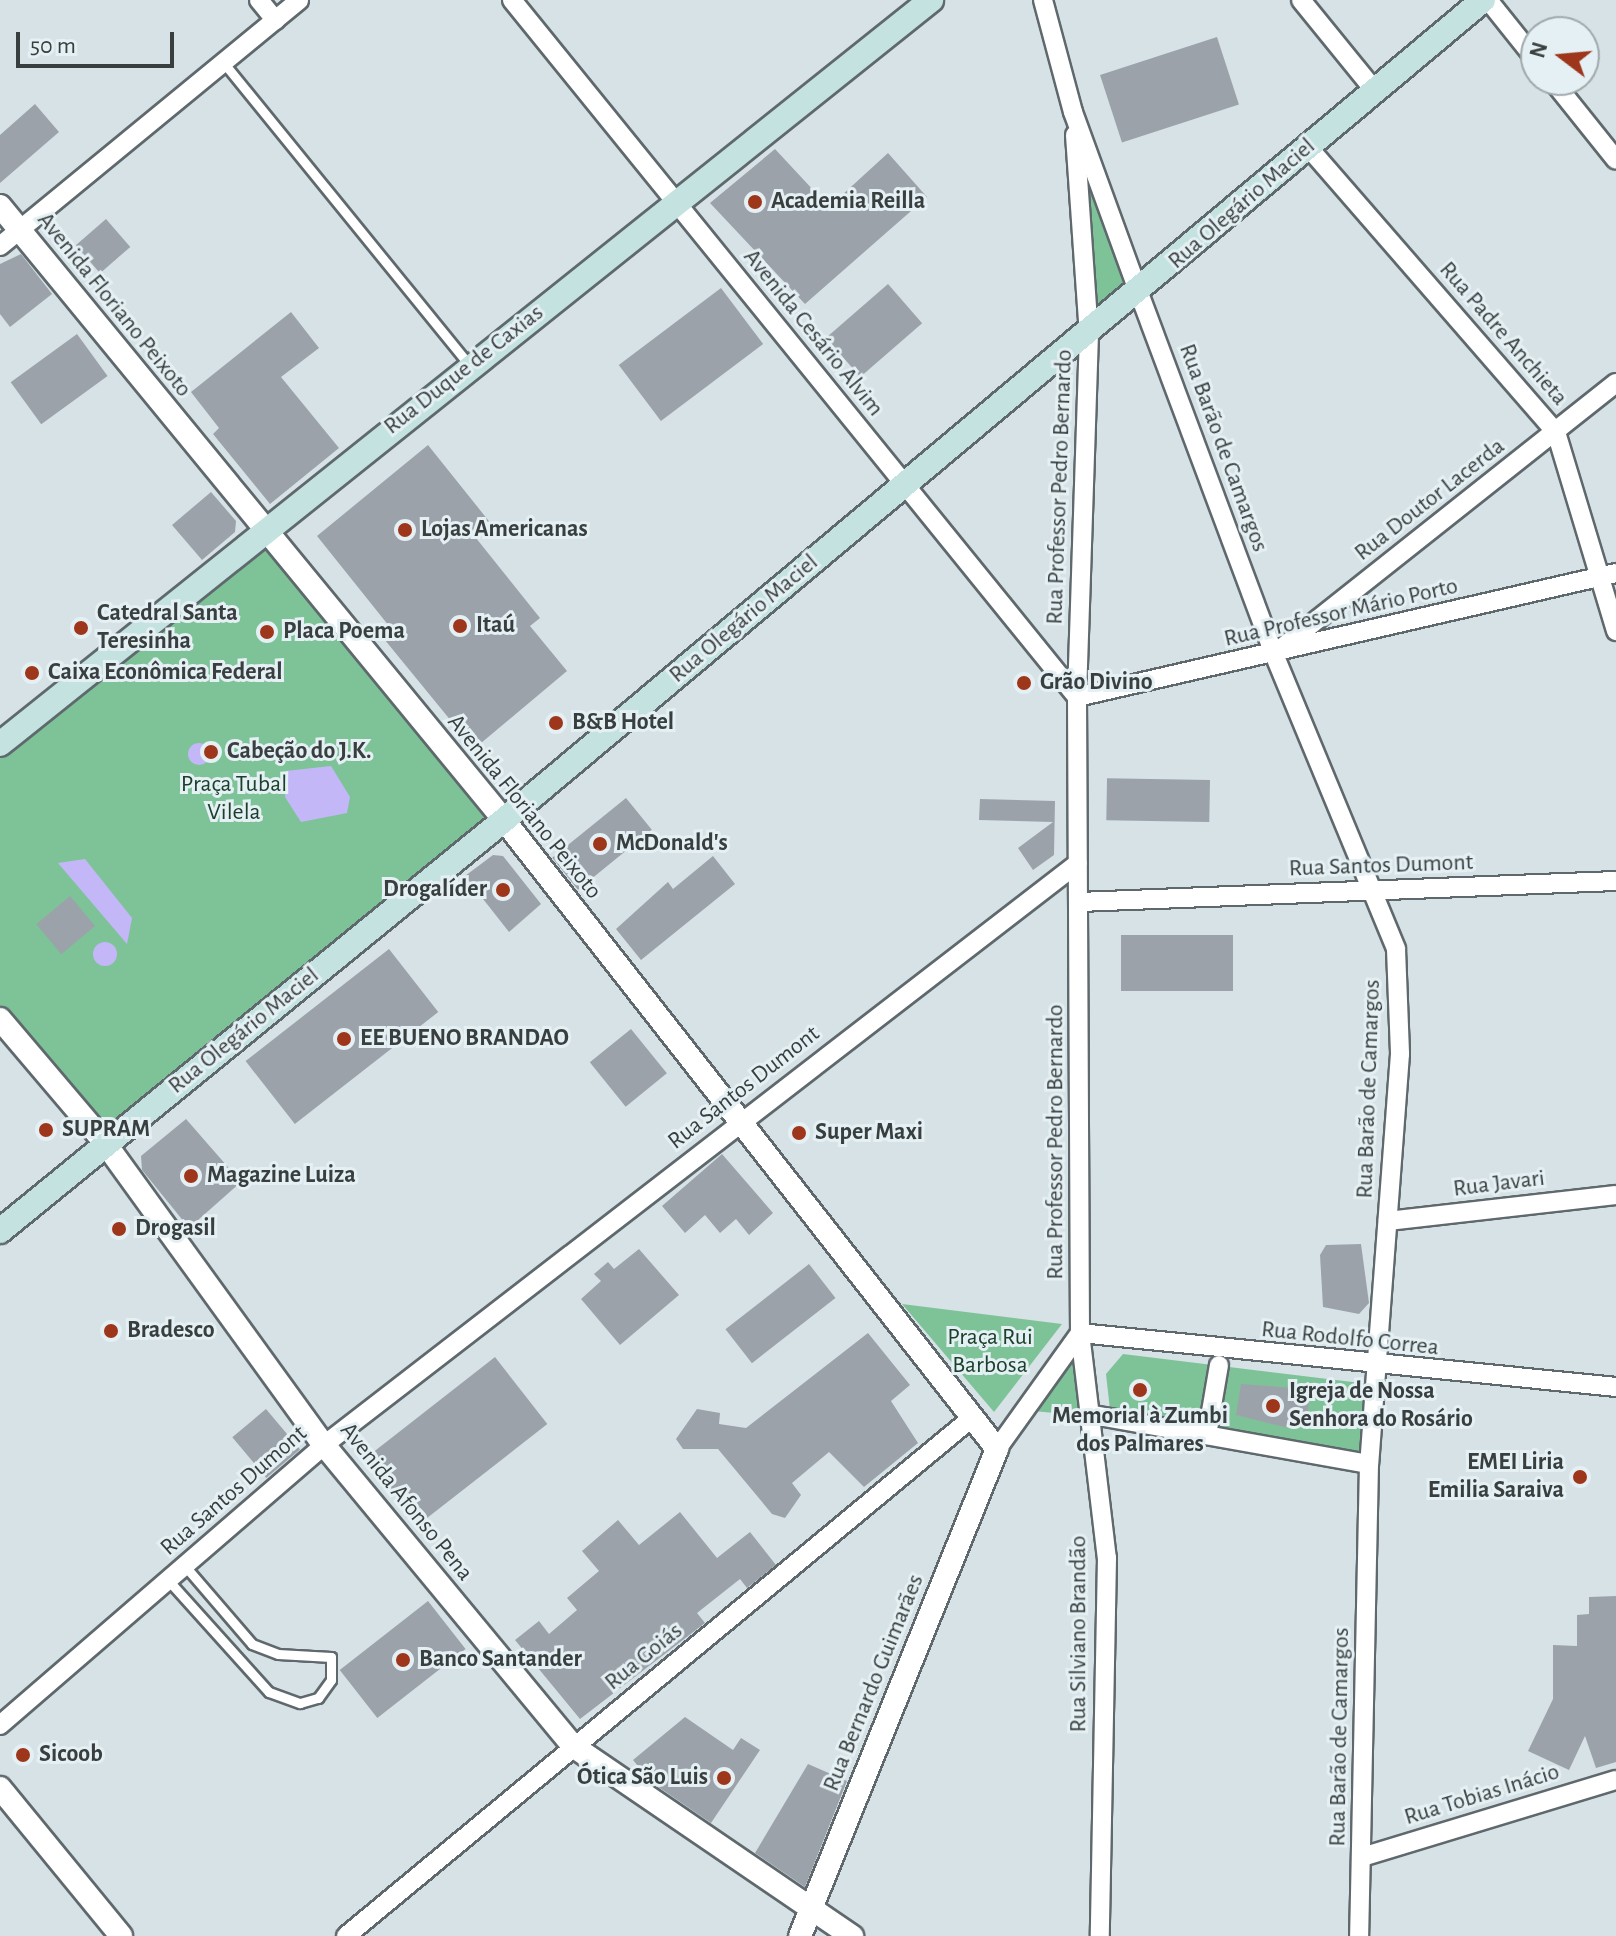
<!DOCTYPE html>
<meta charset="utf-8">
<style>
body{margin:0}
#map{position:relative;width:1616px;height:1936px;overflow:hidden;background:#d7e2e7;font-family:"Alegreya Sans",sans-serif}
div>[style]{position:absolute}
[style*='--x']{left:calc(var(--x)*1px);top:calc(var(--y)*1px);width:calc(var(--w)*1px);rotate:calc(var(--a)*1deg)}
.green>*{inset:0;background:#7ec398}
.water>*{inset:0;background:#c3b7f8}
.round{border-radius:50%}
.building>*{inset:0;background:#9ca2aa;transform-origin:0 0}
.roads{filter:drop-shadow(2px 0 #5f696d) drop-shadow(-2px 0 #5f696d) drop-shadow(0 2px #5f696d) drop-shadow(0 -2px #5f696d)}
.service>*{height:9px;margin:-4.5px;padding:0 4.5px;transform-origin:4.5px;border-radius:4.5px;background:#fff}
.minor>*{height:18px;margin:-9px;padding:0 9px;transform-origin:9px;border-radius:9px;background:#fff}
.tertiary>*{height:22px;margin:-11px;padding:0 11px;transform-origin:11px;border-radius:11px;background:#fff}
.secondary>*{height:24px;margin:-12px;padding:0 12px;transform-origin:12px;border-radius:12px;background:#c4e2e0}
.dots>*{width:22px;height:22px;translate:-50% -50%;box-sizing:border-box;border:4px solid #e4f0f4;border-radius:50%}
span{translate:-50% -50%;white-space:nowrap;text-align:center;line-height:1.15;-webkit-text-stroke:6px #e4f0f4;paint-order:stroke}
.poi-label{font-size:24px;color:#393e3f;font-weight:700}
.left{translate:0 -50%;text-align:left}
.right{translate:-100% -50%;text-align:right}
.street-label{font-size:24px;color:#393e3f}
.park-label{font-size:24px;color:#1b402a}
.north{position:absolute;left:1520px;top:16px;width:80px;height:80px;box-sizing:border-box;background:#e4f0f4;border:2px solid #a0a9ac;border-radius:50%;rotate:286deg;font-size:22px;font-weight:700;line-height:32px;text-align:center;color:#393e3f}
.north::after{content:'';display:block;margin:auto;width:28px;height:36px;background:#9e361b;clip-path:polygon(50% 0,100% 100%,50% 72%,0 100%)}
.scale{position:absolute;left:16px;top:32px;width:158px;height:36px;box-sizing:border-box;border:4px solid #393e3f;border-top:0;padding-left:10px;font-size:24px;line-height:28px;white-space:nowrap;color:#393e3f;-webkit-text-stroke:6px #e4f0f4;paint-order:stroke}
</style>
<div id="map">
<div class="green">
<i style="clip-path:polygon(1073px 112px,1139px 293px,1089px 334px)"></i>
<i style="clip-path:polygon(262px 530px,510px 827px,105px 1143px,0 1019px,0 744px)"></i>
<i style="clip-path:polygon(902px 1304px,1062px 1324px,994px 1412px)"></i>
<i style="clip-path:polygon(1076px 1351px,1086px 1416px,1033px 1411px)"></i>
<i style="clip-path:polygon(1123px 1354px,1369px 1384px,1362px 1455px,1110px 1410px,1106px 1374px)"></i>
</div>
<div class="water">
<i class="round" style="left:188px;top:743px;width:22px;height:22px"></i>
<i style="clip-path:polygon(331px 766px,350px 797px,347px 813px,301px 822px,285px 797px,286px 771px)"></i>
<i style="clip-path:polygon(85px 859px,132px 918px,127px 944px,58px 863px)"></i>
<i class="round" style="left:93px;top:942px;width:24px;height:24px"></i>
</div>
<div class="building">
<i style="left:1217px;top:37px;width:71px;height:123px;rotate:72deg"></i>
<i style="clip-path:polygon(35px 104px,59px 132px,0 183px,0 135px)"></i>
<i style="clip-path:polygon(775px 149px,829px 207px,888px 153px,927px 197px,805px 304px,710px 203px)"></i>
<i style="left:106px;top:219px;width:37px;height:40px;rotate:49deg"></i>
<i style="clip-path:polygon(21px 254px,52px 294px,10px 327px,0 314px,0 264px)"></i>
<i style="left:888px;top:284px;width:52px;height:82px;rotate:49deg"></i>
<i style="left:721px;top:288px;width:70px;height:128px;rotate:53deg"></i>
<i style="clip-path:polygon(291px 312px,319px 348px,281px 377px,339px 448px,270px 504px,213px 434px,219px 428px,191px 392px)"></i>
<i style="left:77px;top:334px;width:52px;height:82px;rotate:54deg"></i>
<i style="clip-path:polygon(428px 445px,492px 525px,476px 538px,540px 618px,530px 626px,567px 671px,474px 749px,380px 634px,389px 626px,317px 536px)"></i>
<i style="clip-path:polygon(211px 492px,236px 521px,235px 532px,202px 560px,172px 525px)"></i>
<i style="left:1210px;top:780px;width:42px;height:103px;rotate:91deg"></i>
<i style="left:626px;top:798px;width:41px;height:95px;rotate:51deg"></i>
<i style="clip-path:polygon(980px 799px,1055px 801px,1054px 855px,1033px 870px,1018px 848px,1053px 822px,979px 820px)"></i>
<i style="clip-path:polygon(493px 855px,503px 856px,541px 904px,509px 932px,465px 876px)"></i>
<i style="clip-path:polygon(713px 856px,735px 884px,641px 960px,616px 929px,668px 882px,673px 889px)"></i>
<i style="left:70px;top:896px;width:39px;height:44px;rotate:50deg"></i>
<i style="left:1233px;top:935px;width:56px;height:112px;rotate:90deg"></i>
<i style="left:389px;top:949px;width:80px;height:182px;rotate:52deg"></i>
<i style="left:631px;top:1029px;width:57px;height:53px;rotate:51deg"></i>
<i style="clip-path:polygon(186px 1119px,241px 1182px,189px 1228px,142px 1170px,141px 1156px)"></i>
<i style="clip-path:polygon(722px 1154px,773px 1213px,749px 1235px,736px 1219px,720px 1233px,705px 1215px,685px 1233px,662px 1206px)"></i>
<i style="clip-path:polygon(1361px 1244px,1369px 1303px,1359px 1314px,1323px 1307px,1320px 1255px,1326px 1245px)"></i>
<i style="clip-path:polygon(639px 1249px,679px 1295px,620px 1345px,581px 1299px,601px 1281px,594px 1274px,608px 1262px,614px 1269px)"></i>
<i style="left:809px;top:1264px;width:43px;height:106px;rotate:52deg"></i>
<i style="clip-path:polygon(868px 1333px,910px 1385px,891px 1401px,918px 1443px,864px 1487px,829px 1452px,792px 1483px,801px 1495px,785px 1518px,772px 1514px,718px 1449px,683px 1449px,676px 1439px,697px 1409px,720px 1413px,719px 1424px,746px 1428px)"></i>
<i style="left:495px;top:1357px;width:85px;height:164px;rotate:52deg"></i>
<i style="clip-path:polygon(1241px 1384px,1294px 1388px,1293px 1399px,1309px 1402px,1307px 1419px,1290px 1416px,1288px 1428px,1236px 1415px)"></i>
<i style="left:266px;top:1409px;width:53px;height:44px;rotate:50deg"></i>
<i style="clip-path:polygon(680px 1512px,717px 1558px,750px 1532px,776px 1565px,747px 1588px,740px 1579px,697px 1613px,705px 1623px,580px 1719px,515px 1640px,539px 1621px,549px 1634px,577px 1610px,567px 1598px,599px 1571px,582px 1551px,618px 1520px,639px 1545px)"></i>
<i style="clip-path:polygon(1616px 1596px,1616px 1762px,1596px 1768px,1585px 1736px,1569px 1770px,1528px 1751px,1553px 1699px,1553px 1645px,1577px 1646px,1577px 1615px,1589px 1614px,1589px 1597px)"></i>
<i style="left:428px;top:1601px;width:61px;height:112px;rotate:52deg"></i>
<i style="clip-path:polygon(685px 1717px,733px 1750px,741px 1738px,760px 1750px,711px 1823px,651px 1782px,633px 1760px)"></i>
<i style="clip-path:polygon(808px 1764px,847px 1781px,805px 1887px,755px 1853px)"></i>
</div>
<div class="roads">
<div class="service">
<i style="--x:223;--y:62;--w:392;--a:50.9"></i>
<i style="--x:168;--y:1580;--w:151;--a:48"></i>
<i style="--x:269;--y:1692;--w:33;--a:20"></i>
<i style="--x:300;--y:1703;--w:19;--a:-16"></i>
<i style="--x:318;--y:1698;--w:22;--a:-54"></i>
<i style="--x:331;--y:1680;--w:23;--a:-90"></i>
<i style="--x:331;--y:1657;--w:53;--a:-176.8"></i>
<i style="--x:278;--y:1654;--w:28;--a:-159"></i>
<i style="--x:252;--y:1644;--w:103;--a:-130.7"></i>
</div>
<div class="minor">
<i style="--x:259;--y:0;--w:26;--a:51"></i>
<i style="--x:512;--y:0;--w:897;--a:50.97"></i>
<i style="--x:1077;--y:697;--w:553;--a:-12.96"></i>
<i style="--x:1043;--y:0;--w:116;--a:75"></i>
<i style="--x:1073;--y:112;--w:193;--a:70"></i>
<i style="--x:1139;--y:293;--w:385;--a:69.5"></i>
<i style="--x:1274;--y:654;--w:319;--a:67.5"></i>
<i style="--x:1396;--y:949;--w:105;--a:87.8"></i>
<i style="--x:1400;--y:1054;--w:411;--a:94.3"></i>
<i style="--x:1369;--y:1464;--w:472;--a:91.2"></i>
<i style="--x:1301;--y:0;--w:117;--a:50.9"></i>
<i style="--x:1488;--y:0;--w:77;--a:51.3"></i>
<i style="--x:1552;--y:80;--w:102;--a:51.3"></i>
<i style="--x:1075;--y:135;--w:199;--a:86"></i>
<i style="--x:1089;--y:334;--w:363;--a:91.9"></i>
<i style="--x:1077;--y:697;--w:636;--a:89.73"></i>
<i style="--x:1080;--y:1333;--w:227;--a:83.2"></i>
<i style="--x:1107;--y:1558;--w:378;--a:91.1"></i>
<i style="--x:1308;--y:147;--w:378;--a:49"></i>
<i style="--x:1556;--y:432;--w:208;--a:73.2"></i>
<i style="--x:0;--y:246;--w:387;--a:-39.4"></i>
<i style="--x:1279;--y:650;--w:430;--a:-38.4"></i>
<i style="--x:1079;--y:902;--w:537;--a:-2.24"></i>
<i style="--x:1388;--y:1221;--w:229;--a:-6.5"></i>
<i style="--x:1080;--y:1333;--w:539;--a:5.75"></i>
<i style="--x:1093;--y:1415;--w:280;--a:10.1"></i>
<i style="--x:1207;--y:1435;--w:71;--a:-80.3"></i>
<i style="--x:997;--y:1449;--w:143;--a:-54.4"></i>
<i style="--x:0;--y:1725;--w:428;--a:-40.8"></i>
<i style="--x:324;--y:1445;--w:952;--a:-37.66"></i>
<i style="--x:1362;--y:1857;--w:265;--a:-16.9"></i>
<i style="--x:346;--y:1936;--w:814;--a:-39.62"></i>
</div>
<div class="tertiary">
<i style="--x:0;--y:206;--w:794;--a:50.62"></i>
<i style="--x:504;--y:820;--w:799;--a:51.91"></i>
<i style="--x:997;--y:1449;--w:525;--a:112.02"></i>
<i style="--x:0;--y:1019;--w:162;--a:49.7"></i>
<i style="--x:105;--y:1143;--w:373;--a:54.1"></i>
<i style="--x:324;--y:1445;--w:391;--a:50.4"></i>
<i style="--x:573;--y:1746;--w:338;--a:34.3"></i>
<i style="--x:0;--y:1788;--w:191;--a:50.7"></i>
</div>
<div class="secondary">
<i style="--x:0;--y:744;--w:1192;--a:-38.63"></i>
<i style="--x:0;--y:1231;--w:650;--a:-39.2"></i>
<i style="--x:504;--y:820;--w:1277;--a:-39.95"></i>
</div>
</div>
<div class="dots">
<i style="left:755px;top:202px;background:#9e361b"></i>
<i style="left:405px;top:530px;background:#9e361b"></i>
<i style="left:460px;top:626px;background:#9e361b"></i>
<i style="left:81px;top:628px;background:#9e361b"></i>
<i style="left:267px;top:632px;background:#9e361b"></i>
<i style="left:32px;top:673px;background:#9e361b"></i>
<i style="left:1024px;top:683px;background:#9e361b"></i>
<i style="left:556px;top:723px;background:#9e361b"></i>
<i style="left:211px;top:752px;background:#9e361b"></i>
<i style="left:600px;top:844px;background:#9e361b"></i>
<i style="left:503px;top:890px;background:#9e361b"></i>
<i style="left:344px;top:1039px;background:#9e361b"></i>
<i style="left:46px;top:1130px;background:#9e361b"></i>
<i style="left:799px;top:1133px;background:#9e361b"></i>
<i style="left:191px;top:1176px;background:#9e361b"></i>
<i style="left:119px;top:1229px;background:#9e361b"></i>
<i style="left:111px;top:1331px;background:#9e361b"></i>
<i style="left:1140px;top:1390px;background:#9e361b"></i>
<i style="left:1273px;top:1406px;background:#9e361b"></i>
<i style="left:1580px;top:1477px;background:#9e361b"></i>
<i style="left:403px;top:1660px;background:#9e361b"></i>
<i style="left:23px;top:1755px;background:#9e361b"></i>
<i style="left:724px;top:1778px;background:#9e361b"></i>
</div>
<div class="poi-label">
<span class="left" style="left:771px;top:202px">Academia Reilla</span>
<span class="left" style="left:421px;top:530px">Lojas Americanas</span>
<span class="left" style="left:97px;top:628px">Catedral Santa<br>Teresinha</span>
<span class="left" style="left:476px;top:626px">Itaú</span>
<span class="left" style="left:283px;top:632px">Placa Poema</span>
<span class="left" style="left:48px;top:673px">Caixa Econômica Federal</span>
<span class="left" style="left:1040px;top:683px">Grão Divino</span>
<span class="left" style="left:572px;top:723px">B&amp;B Hotel</span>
<span class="left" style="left:227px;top:752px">Cabeção do J.K.</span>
<span class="left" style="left:616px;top:844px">McDonald's</span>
<span class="right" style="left:487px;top:890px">Drogalíder</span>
<span class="left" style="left:360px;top:1039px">EE BUENO BRANDAO</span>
<span class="left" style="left:62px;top:1130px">SUPRAM</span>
<span class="left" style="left:815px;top:1133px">Super Maxi</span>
<span class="left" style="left:207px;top:1176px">Magazine Luiza</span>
<span class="left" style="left:135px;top:1229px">Drogasil</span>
<span class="left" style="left:127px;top:1331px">Bradesco</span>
<span class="left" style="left:1289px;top:1406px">Igreja de Nossa<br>Senhora do Rosário</span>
<span style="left:1140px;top:1431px">Memorial à Zumbi<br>dos Palmares</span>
<span class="right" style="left:1564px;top:1477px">EMEI Liria<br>Emilia Saraiva</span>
<span class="left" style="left:419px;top:1660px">Banco Santander</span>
<span class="left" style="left:39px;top:1755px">Sicoob</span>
<span class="right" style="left:708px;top:1778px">Ótica São Luis</span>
</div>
<div class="street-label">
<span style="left:1242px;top:204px;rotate:-41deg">Rua Olegário Maciel</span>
<span style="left:114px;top:305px;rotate:51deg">Avenida Floriano Peixoto</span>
<span style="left:813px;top:333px;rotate:51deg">Avenida Cesário Alvim</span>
<span style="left:1503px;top:334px;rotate:49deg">Rua Padre Anchieta</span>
<span style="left:464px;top:370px;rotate:-38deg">Rua Duque de Caxias</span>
<span style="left:1223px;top:448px;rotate:70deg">Rua Barão de Camargos</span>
<span style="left:1060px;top:487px;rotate:-88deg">Rua Professor Pedro Bernardo</span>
<span style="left:1430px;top:500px;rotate:-38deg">Rua Doutor Lacerda</span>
<span style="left:1341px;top:613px;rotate:-13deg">Rua Professor Mário Porto</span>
<span style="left:744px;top:619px;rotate:-40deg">Rua Olegário Maciel</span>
<span style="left:524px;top:807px;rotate:51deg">Avenida Floriano Peixoto</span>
<span style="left:1381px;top:866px;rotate:-2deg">Rua Santos Dumont</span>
<span style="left:244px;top:1031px;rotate:-39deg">Rua Olegário Maciel</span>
<span style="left:744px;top:1088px;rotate:-38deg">Rua Santos Dumont</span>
<span style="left:1369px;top:1089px;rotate:-88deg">Rua Barão de Camargos</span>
<span style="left:1056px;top:1142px;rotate:-90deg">Rua Professor Pedro Bernardo</span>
<span style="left:1499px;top:1184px;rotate:-7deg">Rua Javari</span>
<span style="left:1350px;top:1339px;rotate:6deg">Rua Rodolfo Correa</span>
<span style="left:234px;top:1491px;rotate:-41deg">Rua Santos Dumont</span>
<span style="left:406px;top:1502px;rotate:51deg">Avenida Afonso Pena</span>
<span style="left:1079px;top:1634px;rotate:-90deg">Rua Silviano Brandão</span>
<span style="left:644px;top:1657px;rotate:-39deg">Rua Goiás</span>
<span style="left:874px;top:1683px;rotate:-68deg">Rua Bernardo Guimarães</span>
<span style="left:1340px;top:1737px;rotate:-89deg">Rua Barão de Camargos</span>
<span style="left:1482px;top:1795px;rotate:-17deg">Rua Tobias Inácio</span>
</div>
<div class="park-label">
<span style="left:234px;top:799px">Praça Tubal<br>Vilela</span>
<span style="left:990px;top:1352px">Praça Rui<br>Barbosa</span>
</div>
<div class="north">N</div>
<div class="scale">50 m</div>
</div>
